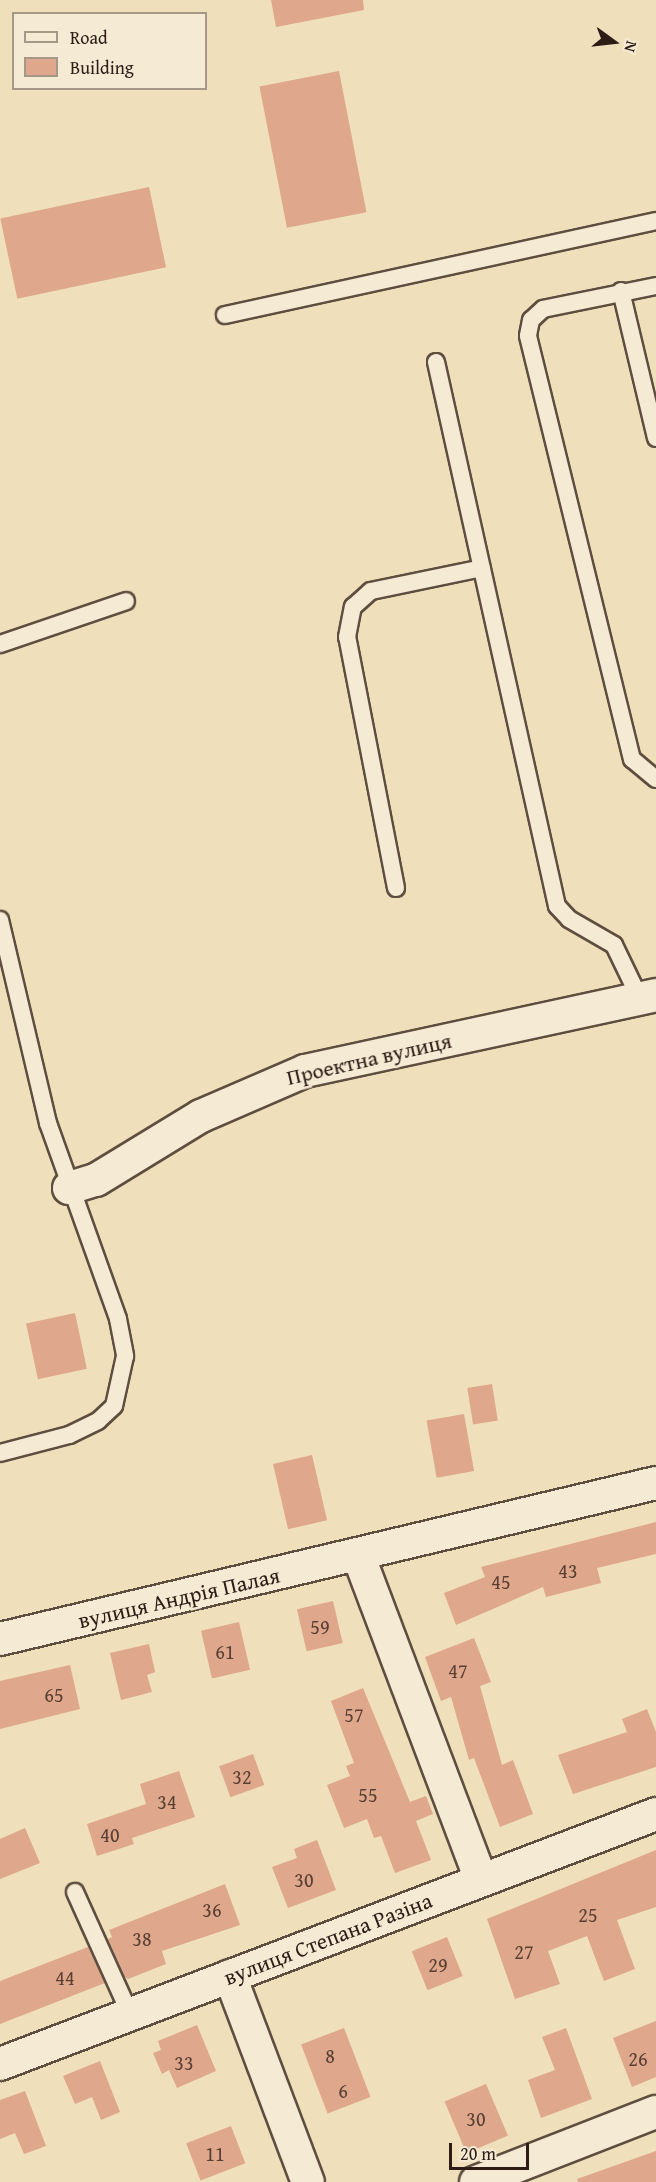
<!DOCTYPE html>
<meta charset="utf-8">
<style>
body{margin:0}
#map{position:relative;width:656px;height:2182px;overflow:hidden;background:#efdfbb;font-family:"Gentium Book Plus",serif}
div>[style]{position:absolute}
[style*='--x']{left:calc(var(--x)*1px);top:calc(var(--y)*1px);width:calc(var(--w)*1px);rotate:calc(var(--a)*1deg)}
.building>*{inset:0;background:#dfa78b;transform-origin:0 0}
.roads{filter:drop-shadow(2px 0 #5e4e3f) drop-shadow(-2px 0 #5e4e3f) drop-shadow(0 2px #5e4e3f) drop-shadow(0 -2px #5e4e3f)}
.service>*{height:16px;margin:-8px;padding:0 8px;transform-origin:8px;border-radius:8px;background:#f5ead3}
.minor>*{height:32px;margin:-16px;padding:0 16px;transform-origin:16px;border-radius:16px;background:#f5ead3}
span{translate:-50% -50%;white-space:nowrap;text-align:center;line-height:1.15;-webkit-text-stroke:5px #f5ead3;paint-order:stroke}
.number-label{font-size:20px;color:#5a4033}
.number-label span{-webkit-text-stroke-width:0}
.street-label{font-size:22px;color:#2d1d16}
.legend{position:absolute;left:12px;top:12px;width:195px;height:78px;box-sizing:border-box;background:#f5ead3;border:2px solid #a59887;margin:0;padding:8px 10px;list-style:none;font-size:18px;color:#2d1d16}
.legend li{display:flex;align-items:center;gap:12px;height:30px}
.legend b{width:30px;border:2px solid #a59887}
.north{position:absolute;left:584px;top:12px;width:60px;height:60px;-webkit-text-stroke:4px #f5ead3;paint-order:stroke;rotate:105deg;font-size:16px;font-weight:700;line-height:24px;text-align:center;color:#2d1d16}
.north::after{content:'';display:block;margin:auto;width:21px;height:27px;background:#2d1d16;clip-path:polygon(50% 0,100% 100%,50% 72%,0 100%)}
.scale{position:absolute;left:449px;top:2143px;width:80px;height:27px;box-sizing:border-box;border:3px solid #2d1d16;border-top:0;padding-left:8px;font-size:18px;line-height:21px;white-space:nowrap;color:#2d1d16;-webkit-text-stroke:4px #f5ead3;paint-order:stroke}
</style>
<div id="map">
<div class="building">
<i style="clip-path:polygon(271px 0,363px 0,364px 10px,276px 27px)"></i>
<i style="left:339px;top:71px;width:144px;height:81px;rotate:79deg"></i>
<i style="left:149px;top:187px;width:82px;height:152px;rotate:78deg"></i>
<i style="left:75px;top:1313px;width:57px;height:50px;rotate:78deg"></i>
<i style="left:492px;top:1384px;width:37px;height:25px;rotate:81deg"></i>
<i style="left:464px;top:1414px;width:58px;height:38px;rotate:80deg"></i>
<i style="left:312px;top:1455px;width:67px;height:40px;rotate:77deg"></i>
<i style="clip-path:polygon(656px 1522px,656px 1554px,597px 1568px,601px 1583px,546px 1597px,543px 1587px,456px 1625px,444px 1593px,485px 1577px,481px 1567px)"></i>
<i style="left:333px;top:1601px;width:43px;height:37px;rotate:77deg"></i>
<i style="left:239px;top:1622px;width:49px;height:39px;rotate:77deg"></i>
<i style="clip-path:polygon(474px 1638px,491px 1682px,480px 1686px,502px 1765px,513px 1760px,533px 1814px,500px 1827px,474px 1758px,469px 1760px,451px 1697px,441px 1701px,425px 1657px)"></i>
<i style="clip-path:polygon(149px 1644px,155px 1672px,147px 1675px,152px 1692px,121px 1700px,110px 1653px)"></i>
<i style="clip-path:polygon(70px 1665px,80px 1709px,0 1729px,0 1681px)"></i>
<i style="clip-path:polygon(363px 1688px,410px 1802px,426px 1796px,433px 1814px,416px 1821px,431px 1860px,395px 1873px,381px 1836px,374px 1838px,367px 1819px,344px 1828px,327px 1785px,350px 1776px,346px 1766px,354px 1763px,331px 1701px)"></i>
<i style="clip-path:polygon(647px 1709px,656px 1732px,656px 1767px,573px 1794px,558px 1755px,627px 1732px,622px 1719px)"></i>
<i style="left:253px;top:1754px;width:33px;height:36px;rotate:70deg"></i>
<i style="clip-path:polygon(179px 1771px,195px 1817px,132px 1838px,134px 1844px,97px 1856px,87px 1824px,146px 1804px,140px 1784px)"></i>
<i style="clip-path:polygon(25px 1828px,40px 1863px,0 1879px,0 1839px)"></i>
<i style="clip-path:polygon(317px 1840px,336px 1890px,288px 1908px,272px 1867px,297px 1858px,294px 1849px)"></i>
<i style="clip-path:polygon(656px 1850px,656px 1907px,617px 1920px,635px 1969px,604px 1981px,587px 1936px,548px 1951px,560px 1984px,515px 1999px,487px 1919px)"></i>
<i style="clip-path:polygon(225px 1884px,240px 1925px,162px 1951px,166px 1964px,128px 1979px,124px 1976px,108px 1939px,112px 1937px,109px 1930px)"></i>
<i style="left:447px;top:1937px;width:42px;height:38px;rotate:68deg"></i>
<i style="clip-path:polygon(88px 1947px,105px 1983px,0 2024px,0 1981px)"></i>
<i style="clip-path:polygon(656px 2021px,656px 2077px,632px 2087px,613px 2038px)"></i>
<i style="clip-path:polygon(197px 2025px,216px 2071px,177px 2088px,169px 2070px,162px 2074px,153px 2053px,161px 2050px,158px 2041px)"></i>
<i style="left:344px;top:2028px;width:74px;height:46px;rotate:69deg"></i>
<i style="clip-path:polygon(566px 2028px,592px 2099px,541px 2118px,528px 2080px,555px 2070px,542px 2037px)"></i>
<i style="clip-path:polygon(100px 2061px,120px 2112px,101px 2120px,92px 2097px,75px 2104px,63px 2076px)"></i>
<i style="left:486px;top:2084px;width:56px;height:45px;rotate:67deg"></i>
<i style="clip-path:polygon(25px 2091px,46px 2146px,24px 2154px,15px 2133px,0 2139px,0 2100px)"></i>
<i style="left:231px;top:2126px;width:40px;height:48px;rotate:69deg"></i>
<i style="clip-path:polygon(656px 2151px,656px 2182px,578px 2182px,577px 2179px)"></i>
</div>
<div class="roads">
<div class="service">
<i style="--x:656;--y:286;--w:115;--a:168.5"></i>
<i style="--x:543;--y:309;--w:16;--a:137"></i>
<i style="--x:531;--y:320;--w:16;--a:101"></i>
<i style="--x:528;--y:336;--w:436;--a:76.2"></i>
<i style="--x:632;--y:759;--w:31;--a:40"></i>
<i style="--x:621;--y:291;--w:151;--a:76.6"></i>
<i style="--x:225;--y:315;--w:441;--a:-12.3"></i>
<i style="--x:436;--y:362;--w:557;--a:77.46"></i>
<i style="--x:557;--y:906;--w:18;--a:47"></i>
<i style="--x:569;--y:919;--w:52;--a:30"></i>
<i style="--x:614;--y:945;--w:60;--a:64.3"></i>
<i style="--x:0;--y:644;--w:133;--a:-18.8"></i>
<i style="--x:396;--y:888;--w:256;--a:-101"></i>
<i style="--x:347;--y:637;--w:31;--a:-79"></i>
<i style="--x:353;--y:607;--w:24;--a:-42"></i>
<i style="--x:371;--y:591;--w:113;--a:-11.7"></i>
<i style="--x:0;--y:920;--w:209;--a:76.7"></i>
<i style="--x:48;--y:1123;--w:208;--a:70.3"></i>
<i style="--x:118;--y:1319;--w:38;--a:79"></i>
<i style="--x:125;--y:1356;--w:51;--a:102.4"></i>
<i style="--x:114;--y:1406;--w:22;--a:137"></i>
<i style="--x:98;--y:1421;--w:32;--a:154"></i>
<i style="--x:69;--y:1435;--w:71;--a:165.4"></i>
<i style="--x:75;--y:1892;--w:134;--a:65.7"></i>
</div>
<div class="minor">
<i style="--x:69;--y:1188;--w:28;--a:-17"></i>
<i style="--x:96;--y:1180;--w:123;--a:-31.4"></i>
<i style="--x:201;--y:1116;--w:113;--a:-23.4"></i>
<i style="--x:305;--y:1071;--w:359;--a:-12.2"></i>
<i style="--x:359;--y:1557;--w:345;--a:69.3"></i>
<i style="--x:0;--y:1639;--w:674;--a:-13.38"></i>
<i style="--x:230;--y:1976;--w:220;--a:69.3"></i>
<i style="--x:0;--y:2064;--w:702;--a:-20.86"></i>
<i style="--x:476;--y:2182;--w:193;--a:-21.3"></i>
</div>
</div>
<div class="number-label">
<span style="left:568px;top:1570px">43</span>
<span style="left:501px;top:1581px">45</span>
<span style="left:320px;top:1626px">59</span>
<span style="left:225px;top:1651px">61</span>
<span style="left:458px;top:1670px">47</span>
<span style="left:54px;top:1694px">65</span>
<span style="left:354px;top:1714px">57</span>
<span style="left:242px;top:1776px">32</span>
<span style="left:368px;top:1794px">55</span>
<span style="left:167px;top:1801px">34</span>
<span style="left:110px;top:1834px">40</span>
<span style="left:304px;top:1879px">30</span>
<span style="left:212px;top:1909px">36</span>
<span style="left:588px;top:1914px">25</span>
<span style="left:142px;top:1938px">38</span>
<span style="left:524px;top:1951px">27</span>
<span style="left:438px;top:1964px">29</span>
<span style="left:65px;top:1977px">44</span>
<span style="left:330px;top:2055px">8</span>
<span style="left:638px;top:2058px">26</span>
<span style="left:184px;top:2062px">33</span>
<span style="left:343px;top:2090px">6</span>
<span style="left:476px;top:2118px">30</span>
<span style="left:215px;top:2153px">11</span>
</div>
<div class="street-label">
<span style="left:369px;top:1059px;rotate:-13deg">Проектна вулиця</span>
<span style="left:179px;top:1598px;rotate:-13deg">вулиця Андрія Палая</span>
<span style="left:328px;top:1939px;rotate:-21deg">вулиця Степана Разіна</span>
</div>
<ul class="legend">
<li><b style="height:8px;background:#f5ead3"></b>Road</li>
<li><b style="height:16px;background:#dfa78b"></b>Building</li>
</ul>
<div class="north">N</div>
<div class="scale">20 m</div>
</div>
